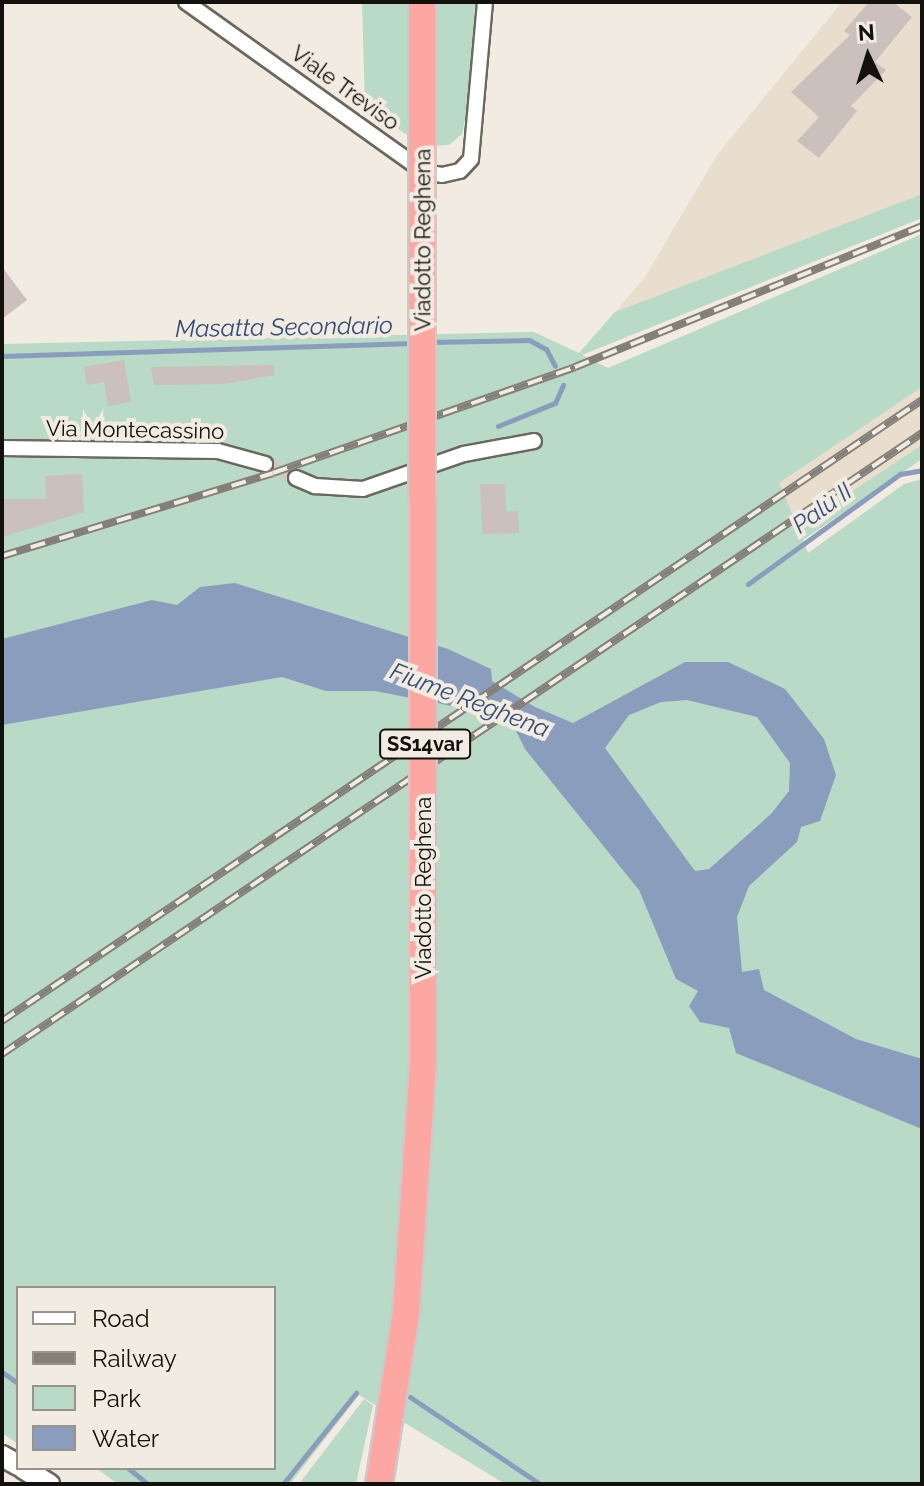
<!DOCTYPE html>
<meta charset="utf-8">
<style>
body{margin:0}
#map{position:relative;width:924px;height:1486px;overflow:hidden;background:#f1ebe1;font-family:Raleway,sans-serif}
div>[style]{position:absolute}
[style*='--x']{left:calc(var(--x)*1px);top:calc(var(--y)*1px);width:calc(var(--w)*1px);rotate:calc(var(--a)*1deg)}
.built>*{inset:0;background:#e9dece}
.green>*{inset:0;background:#b8dac6}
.water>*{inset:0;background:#8b9dbc}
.stream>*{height:5px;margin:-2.5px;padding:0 2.5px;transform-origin:2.5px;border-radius:2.5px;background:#8b9dbc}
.building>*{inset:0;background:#cbc0bb}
.street-tunnel>*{height:14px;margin-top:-7px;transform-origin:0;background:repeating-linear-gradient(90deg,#d0cac1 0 14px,transparent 0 21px)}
.roads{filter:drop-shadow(2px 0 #6c675f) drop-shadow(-2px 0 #6c675f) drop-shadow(0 2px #6c675f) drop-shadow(0 -2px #6c675f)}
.street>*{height:14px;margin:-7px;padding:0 7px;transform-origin:7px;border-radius:7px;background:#fff}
.secondary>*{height:20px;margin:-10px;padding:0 10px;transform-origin:10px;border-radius:10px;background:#fff}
.rail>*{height:8px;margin-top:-4px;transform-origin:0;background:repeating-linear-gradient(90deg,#f1ebe1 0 15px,#848079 0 30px);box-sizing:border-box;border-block:2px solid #848079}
.bridges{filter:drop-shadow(2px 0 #cbcbca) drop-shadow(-2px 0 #cbcbca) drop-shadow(0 2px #cbcbca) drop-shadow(0 -2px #cbcbca)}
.highway-bridge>*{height:26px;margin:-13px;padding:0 13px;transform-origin:13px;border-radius:13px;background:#fca7a2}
span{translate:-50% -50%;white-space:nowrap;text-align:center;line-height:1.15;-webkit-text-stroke:8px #f1ebe1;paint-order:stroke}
.shield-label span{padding:2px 6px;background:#f1ebe1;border:2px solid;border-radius:6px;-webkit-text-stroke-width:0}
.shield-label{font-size:20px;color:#13110e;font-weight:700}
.street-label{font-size:22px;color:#13110e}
.water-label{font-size:24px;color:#354e7a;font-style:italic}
.frame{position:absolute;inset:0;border:4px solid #13110e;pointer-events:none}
.legend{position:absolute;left:16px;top:1286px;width:260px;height:184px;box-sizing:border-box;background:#f1ebe1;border:2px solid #98948d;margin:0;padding:10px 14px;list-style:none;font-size:24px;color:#13110e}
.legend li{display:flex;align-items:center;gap:16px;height:40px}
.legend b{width:40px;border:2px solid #98948d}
.north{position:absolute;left:828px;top:16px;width:80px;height:80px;-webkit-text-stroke:6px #f1ebe1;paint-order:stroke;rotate:356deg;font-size:22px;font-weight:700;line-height:32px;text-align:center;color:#13110e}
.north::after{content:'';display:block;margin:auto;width:28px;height:36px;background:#13110e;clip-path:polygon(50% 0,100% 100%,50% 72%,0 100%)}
</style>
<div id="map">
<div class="built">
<i style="clip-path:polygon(842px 2px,922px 2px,922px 194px,615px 312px,645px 277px,717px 155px)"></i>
<i style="clip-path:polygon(922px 387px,922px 445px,722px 578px,540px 644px)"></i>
</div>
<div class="green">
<i style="clip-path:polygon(362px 2px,475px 2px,470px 94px,462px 134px,449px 145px,423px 146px,365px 106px)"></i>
<i style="clip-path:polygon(922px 194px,922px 218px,582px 355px,608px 368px,922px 234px,922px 387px,779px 483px,798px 527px,922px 445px,922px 459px,803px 540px,808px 553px,904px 484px,922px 479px,922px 1484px,505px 1484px,359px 1395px,290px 1484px,118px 1484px,96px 1468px,274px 1468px,274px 1288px,18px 1288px,18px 1444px,2px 1433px,2px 344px,534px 332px,579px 353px,615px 312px)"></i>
<i style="clip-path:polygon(364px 1399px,373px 1405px,356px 1484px,299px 1484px)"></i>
</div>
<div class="water">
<i style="clip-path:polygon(evenodd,235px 583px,448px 649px,491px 669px,492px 681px,535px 707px,573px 723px,685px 662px,728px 662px,785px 689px,824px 739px,836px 775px,820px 821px,801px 827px,797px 842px,749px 886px,737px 917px,742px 972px,759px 969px,764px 990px,856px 1039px,922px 1059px,922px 1129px,736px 1053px,729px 1028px,700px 1022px,689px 1006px,698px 991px,676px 979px,639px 890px,525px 749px,513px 725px,447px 705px,375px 691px,326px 691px,282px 677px,2px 725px,2px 639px,152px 600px,177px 605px,200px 587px,235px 583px,687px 700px,757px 717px,790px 763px,789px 791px,771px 814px,709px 869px,695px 871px,605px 748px,629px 715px,661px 702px,687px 700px)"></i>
</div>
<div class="stream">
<i style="--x:429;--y:342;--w:100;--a:-1.1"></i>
<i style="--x:529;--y:340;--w:19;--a:28"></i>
<i style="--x:546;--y:349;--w:19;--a:62"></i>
<i style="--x:2;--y:356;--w:413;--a:-1.8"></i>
<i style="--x:498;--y:426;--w:61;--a:-22"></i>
<i style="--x:555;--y:403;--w:20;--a:-66"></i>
<i style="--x:748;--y:584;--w:188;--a:-35.9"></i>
<i style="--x:900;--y:474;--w:22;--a:-10"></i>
<i style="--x:2;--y:1372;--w:19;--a:35"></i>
<i style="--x:410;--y:1397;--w:156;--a:33.8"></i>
<i style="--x:128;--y:1468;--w:26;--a:39"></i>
<i style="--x:283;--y:1484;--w:117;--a:-51.3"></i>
</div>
<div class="building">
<i style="clip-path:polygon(869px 2px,893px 2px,912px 17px,875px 62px,886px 70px,851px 106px,857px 111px,819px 158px,797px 141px,819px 117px,791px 92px,850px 35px,844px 31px)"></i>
<i style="clip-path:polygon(2px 267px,27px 300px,2px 319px)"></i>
<i style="clip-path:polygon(124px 360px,131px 402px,108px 406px,104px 382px,87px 385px,84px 367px)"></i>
<i style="clip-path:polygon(274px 365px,274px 375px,224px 384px,154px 385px,151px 367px)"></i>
<i style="clip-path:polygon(82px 474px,84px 512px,2px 537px,2px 499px,46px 499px,45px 476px)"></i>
<i style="clip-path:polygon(480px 484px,505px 484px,506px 512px,518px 511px,519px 533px,482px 534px)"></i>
</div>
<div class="street-tunnel">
<i style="--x:265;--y:464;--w:34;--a:24"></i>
</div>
<div class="roads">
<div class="street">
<i style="--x:186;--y:2;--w:292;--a:35.5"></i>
<i style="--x:424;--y:172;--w:18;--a:9"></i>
<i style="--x:442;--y:175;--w:18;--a:-13"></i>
<i style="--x:460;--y:171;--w:16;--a:-47"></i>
<i style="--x:471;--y:159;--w:158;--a:-84.9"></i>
<i style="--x:2;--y:448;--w:216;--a:0.8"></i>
<i style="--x:218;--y:451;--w:49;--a:15.5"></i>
<i style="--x:296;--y:478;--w:21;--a:23"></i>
<i style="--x:315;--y:486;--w:48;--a:3.6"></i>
<i style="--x:363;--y:489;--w:107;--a:-19.1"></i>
<i style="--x:464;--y:454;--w:71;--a:-10.5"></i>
</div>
<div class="secondary">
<i style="--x:2;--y:1456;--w:18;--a:29"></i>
<i style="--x:23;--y:1468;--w:31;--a:32"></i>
</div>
</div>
<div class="rail">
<i style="--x:2;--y:556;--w:283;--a:-17"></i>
<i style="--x:273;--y:473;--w:320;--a:-19.3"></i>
<i style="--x:575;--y:367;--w:375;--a:-22.1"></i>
<i style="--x:2;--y:1021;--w:1110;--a:-34.02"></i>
<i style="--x:2;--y:1054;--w:1110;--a:-34.02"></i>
</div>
<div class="bridges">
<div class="highway-bridge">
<i style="--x:379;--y:1484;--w:173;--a:-81"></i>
<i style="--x:406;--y:1313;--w:249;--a:-86.1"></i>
<i style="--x:423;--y:1065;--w:1063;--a:-90.05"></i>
</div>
</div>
<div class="shield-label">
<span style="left:425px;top:744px">SS14var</span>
</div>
<div class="street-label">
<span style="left:345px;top:88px;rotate:36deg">Viale Treviso</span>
<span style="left:423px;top:240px;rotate:-90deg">Viadotto Reghena</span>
<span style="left:135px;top:430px;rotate:1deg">Via Montecassino</span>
<span style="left:424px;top:888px;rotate:-90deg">Viadotto Reghena</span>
</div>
<div class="water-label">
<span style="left:284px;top:327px;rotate:-1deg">Masatta Secondario</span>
<span style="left:822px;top:508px;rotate:-36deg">Palù II</span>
<span style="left:470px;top:700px;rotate:21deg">Fiume Reghena</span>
</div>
<div class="frame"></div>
<ul class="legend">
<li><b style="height:10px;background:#fff"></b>Road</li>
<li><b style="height:10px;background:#848079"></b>Railway</li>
<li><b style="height:22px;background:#b8dac6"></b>Park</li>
<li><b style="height:22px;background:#8b9dbc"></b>Water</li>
</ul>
<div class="north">N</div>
</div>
